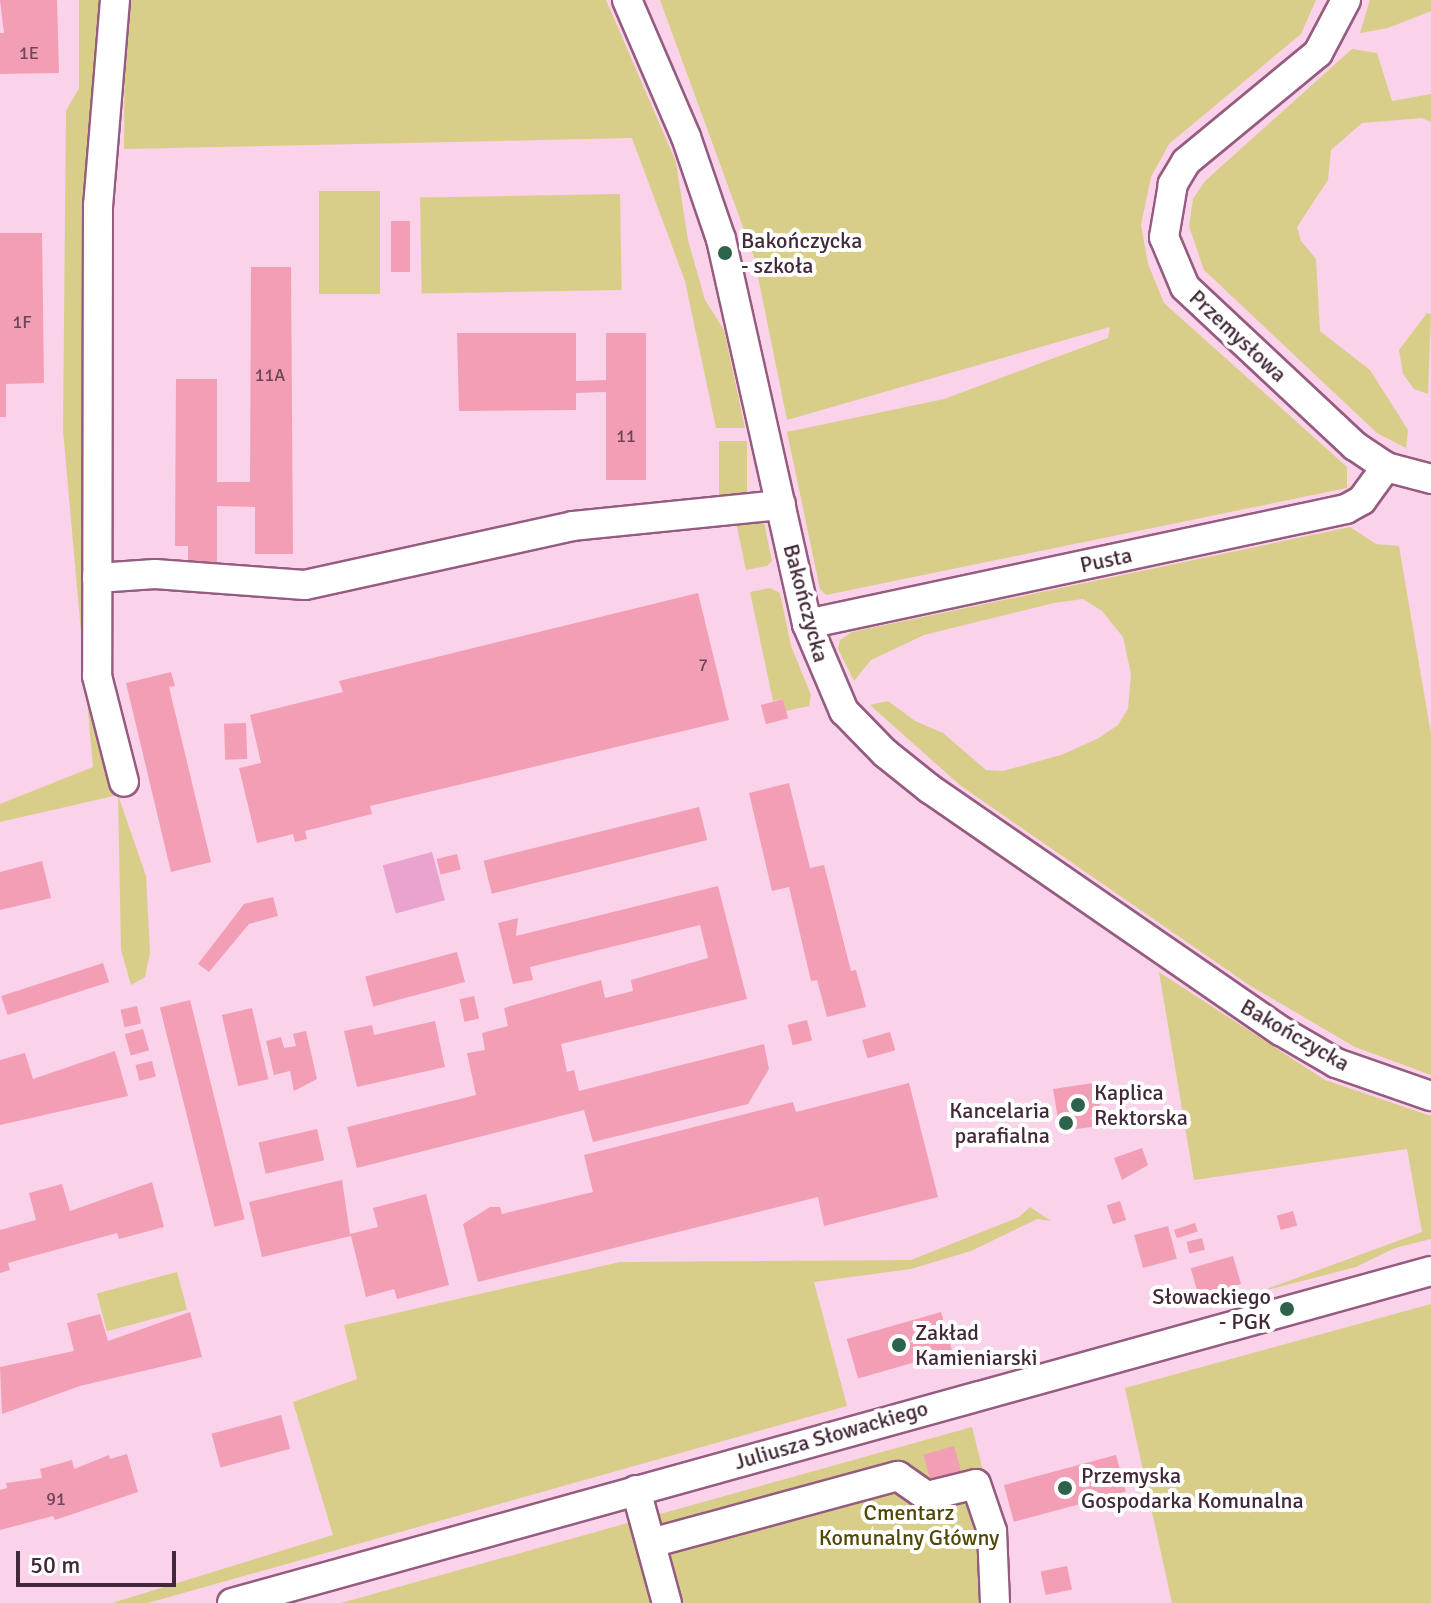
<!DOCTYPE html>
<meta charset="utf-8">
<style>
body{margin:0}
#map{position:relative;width:1431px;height:1603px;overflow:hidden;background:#fad2ea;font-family:Signika,sans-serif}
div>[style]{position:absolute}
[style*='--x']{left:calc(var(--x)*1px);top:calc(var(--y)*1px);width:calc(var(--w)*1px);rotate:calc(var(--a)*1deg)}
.green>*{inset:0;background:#d8ce89;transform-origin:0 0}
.water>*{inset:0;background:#eaa2cf;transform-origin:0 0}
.building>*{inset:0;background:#f29fb6;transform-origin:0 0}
.roads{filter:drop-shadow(2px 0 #955c80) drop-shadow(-2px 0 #955c80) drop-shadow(0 2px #955c80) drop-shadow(0 -2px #955c80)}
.minor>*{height:28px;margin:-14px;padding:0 14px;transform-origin:14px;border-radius:14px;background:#fff}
.dots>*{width:22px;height:22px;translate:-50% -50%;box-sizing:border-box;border:4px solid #fff;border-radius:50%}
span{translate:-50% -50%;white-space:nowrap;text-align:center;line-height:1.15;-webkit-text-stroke:8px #fff;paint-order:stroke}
.number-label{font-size:18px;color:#6e4658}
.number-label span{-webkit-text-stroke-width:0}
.poi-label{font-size:22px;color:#422939}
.left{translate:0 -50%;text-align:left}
.right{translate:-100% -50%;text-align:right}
.street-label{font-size:22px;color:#422939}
.park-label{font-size:22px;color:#504806}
.scale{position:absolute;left:16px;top:1551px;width:160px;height:36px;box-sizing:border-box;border:4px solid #422939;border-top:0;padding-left:10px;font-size:24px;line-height:28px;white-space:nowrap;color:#422939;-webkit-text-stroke:6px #fff;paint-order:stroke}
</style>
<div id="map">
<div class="green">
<i style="clip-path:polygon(79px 0,102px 0,87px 671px,118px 795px,146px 876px,150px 953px,145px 977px,131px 985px,121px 950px,118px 795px,0 822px,0 804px,93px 767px,63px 430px,66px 111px,79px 88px)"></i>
<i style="clip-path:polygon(125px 0,606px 0,676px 162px,688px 240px,705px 300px,724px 330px,745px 428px,716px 428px,685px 281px,632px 138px,124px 149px)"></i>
<i style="clip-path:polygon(660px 0,1316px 0,1301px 34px,1169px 144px,1151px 177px,1141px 225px,1148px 264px,1164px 303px,1347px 467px,1347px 488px,826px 595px,820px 589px,787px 432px,944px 399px,1108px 338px,1110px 327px,787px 420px,754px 257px)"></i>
<i style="clip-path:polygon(1370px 0,1431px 0,1431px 11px,1388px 28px,1360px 33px)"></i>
<i style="clip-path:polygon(1352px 49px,1377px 53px,1392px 101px,1431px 94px,1431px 122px,1422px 118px,1362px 123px,1331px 150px,1328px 180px,1297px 227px,1301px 241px,1316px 259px,1320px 331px,1370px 370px,1408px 430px,1406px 448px,1377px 433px,1204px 270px,1189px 226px,1193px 199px,1205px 181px)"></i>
<i style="left:319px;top:191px;width:61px;height:103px"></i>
<i style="left:620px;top:194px;width:96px;height:200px;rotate:89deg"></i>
<i style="clip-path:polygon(1427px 313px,1431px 314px,1428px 394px,1414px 389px,1403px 374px,1399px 350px)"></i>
<i style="left:719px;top:441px;width:28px;height:63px"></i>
<i style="clip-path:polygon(735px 517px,763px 518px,772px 561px,767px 566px,746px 570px)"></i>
<i style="clip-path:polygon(1350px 527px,1376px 544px,1399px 546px,1431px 734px,1431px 1075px,1355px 1047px,1249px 985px,961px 786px,870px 705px,888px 701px,915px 721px,943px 733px,986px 770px,1003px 771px,1061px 755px,1097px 739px,1118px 725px,1128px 709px,1131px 674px,1123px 637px,1102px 611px,1083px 599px,1054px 603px,924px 635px,871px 660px,854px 681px,838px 649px,840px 640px,852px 632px)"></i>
<i style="clip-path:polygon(770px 588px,780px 593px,791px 646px,811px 695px,809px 706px,786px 711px,783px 699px,773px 701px,750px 592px)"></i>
<i style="clip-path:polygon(1159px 972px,1325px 1080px,1431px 1116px,1431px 1239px,1395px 1248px,1356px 1267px,1256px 1293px,1422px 1232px,1407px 1149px,1194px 1180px)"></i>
<i style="clip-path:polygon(1030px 1207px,1051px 1221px,1037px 1219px,971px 1251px,911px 1269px,814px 1282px,847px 1406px,148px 1603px,112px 1603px,333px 1535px,293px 1402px,357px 1379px,344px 1325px,620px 1262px,911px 1260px,1019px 1217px)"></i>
<i style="left:177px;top:1272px;width:39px;height:83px;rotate:75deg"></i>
<i style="clip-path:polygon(1431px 1304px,1431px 1603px,1172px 1603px,1125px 1388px)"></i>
<i style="clip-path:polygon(972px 1427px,990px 1499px,1002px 1603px,341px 1603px)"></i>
</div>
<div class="water">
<i style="left:432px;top:852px;width:50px;height:51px;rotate:75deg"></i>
</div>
<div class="building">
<i style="clip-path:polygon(0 0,57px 0,59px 73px,0 74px,0 33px,4px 33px)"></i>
<i style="left:391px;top:221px;width:19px;height:51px"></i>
<i style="clip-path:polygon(0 233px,42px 233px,44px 383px,6px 384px,6px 417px,0 417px)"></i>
<i style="clip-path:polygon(251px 267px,291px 267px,293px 554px,255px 554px,255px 507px,217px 506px,217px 567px,188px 566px,188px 546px,175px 546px,176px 379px,217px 379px,217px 482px,250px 482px)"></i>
<i style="clip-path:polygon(457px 333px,576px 333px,576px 381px,606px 380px,606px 333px,646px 333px,646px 480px,606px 480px,606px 392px,576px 393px,576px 410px,459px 411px)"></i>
<i style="clip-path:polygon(698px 593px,729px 720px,370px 806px,372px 814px,305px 831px,307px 839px,295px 842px,293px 834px,257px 843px,239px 768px,261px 763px,250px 715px,343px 692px,339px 681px)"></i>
<i style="clip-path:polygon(171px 672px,175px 686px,169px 687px,211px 862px,171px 872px,126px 683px)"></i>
<i style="left:783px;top:699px;width:20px;height:23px;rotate:75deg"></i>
<i style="left:246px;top:723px;width:36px;height:22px;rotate:88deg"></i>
<i style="clip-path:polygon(789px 783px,810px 868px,824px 865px,851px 971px,856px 970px,866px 1007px,827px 1017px,817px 980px,811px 981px,789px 887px,772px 891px,749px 793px)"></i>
<i style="left:699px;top:807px;width:34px;height:222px;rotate:76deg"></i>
<i style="left:457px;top:854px;width:16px;height:21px;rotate:76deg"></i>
<i style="clip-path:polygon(42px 861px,51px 898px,0 910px,0 872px)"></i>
<i style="clip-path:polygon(718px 886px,747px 999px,561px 1044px,567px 1072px,574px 1070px,579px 1091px,764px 1044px,769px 1069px,748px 1104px,593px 1142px,584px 1110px,357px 1168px,347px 1127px,476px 1095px,467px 1053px,485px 1050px,482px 1033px,508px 1026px,504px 1008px,601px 980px,605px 998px,633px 991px,631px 980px,708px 958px,700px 925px,530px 967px,533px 980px,513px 984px,498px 923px,518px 918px,516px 936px)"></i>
<i style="clip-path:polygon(273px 897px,278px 916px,249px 924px,209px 972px,198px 964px,244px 904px)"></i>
<i style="left:457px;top:952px;width:31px;height:95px;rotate:75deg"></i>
<i style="left:103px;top:963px;width:20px;height:107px;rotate:72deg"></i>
<i style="left:474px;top:996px;width:23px;height:15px;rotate:77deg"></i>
<i style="left:190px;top:1000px;width:226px;height:31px;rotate:76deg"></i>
<i style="left:137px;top:1006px;width:18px;height:17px;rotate:77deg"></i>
<i style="left:252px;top:1008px;width:73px;height:31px;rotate:77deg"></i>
<i style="left:807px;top:1020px;width:21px;height:20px;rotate:76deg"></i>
<i style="clip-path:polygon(435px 1021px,445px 1067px,357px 1087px,344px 1031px,372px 1025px,374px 1035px)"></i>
<i style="left:143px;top:1029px;width:22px;height:19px;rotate:74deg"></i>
<i style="clip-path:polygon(306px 1031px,317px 1079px,294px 1091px,290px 1071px,274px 1075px,266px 1041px,281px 1037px,284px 1048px,296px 1046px,293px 1034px)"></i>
<i style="left:890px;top:1032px;width:19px;height:29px;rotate:74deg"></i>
<i style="clip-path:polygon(115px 1051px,128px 1096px,0 1125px,0 1060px,25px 1053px,33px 1079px)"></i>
<i style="left:152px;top:1061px;width:16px;height:17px;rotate:76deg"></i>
<i style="clip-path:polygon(909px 1083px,938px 1197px,824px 1226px,818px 1197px,478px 1282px,463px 1224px,490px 1207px,500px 1207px,502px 1214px,593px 1192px,584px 1155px,793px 1102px,796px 1112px)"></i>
<i style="clip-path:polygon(1093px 1083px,1103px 1090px,1104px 1100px,1096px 1110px,1100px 1126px,1060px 1131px,1053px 1089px)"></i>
<i style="left:317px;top:1129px;width:32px;height:60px;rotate:77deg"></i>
<i style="clip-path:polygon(1142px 1148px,1148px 1165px,1122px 1180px,1114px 1158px)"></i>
<i style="clip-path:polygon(342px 1180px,350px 1234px,378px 1227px,373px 1208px,426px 1194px,449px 1285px,397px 1299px,394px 1289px,366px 1297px,351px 1236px,262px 1257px,249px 1202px)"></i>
<i style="clip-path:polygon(152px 1182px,164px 1227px,119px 1239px,117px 1233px,8px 1263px,10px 1270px,0 1273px,0 1230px,36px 1220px,29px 1193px,62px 1184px,70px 1211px)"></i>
<i style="left:1120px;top:1201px;width:20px;height:14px;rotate:72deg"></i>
<i style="left:1293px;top:1211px;width:15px;height:17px;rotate:74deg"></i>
<i style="left:1195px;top:1223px;width:9px;height:22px;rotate:72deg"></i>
<i style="left:1168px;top:1226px;width:34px;height:35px;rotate:75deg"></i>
<i style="left:1202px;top:1238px;width:12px;height:16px;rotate:76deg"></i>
<i style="left:1233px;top:1256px;width:29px;height:44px;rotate:74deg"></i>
<i style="clip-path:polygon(190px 1312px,202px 1357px,80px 1386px,2px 1414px,0 1367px,74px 1351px,67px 1323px,100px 1314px,108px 1341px)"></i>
<i style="left:941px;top:1312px;width:41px;height:98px;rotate:74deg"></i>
<i style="left:281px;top:1415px;width:35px;height:72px;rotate:75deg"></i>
<i style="left:954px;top:1446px;width:37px;height:32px;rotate:74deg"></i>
<i style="clip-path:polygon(127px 1454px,138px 1492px,55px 1520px,53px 1516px,0 1530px,0 1490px,7px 1488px,6px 1483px,42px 1478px,40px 1469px,72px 1460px,74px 1469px,109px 1455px,110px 1459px)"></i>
<i style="left:1116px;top:1455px;width:38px;height:116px;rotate:75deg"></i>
<i style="left:1067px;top:1566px;width:24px;height:27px;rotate:78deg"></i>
</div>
<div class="roads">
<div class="minor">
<i style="--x:115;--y:0;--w:206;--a:94.7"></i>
<i style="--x:98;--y:205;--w:471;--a:90.1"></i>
<i style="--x:97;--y:676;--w:109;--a:75.7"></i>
<i style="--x:627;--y:0;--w:149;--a:66.7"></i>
<i style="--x:686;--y:137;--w:108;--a:71.1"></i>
<i style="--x:721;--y:239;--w:394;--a:77.4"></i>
<i style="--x:807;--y:624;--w:95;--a:67"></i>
<i style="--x:844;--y:711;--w:59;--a:45.7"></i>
<i style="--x:885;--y:753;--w:58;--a:38.7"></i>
<i style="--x:930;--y:789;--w:426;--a:34.6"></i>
<i style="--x:1281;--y:1031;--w:64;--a:30.2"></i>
<i style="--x:1336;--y:1063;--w:101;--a:19.2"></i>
<i style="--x:1346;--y:0;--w:60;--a:117.8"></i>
<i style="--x:1318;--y:53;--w:171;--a:140.5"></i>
<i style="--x:1186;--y:162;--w:26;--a:121"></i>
<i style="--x:1173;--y:184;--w:54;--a:99.6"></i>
<i style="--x:1164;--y:237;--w:54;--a:67.2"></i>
<i style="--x:1185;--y:287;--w:233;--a:43.1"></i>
<i style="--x:1355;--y:446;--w:37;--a:34"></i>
<i style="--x:1386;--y:467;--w:47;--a:14.9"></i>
<i style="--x:97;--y:578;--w:58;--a:-3.9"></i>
<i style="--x:155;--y:574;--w:150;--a:4.2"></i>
<i style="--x:305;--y:585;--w:274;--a:-12.4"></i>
<i style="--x:573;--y:526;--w:209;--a:-5.8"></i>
<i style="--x:807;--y:624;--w:551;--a:-12.04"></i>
<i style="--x:1346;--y:509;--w:18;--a:-29"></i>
<i style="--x:1362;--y:500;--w:41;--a:-54"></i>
<i style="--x:636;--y:1490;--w:117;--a:74.7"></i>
<i style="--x:651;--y:1543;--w:256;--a:-15.2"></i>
<i style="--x:898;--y:1476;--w:35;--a:35"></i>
<i style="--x:927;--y:1496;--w:50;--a:-13.8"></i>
<i style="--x:976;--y:1484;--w:50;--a:71.2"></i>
<i style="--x:992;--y:1531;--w:72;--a:87.6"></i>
<i style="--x:232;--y:1603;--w:1244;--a:-15.48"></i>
</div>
</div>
<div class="dots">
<i style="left:725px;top:253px;background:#2d634a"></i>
<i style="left:1078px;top:1105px;background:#2d634a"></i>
<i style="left:1066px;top:1123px;background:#2d634a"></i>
<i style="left:1287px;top:1309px;background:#2d634a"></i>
<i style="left:899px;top:1345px;background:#2d634a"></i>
<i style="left:1065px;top:1488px;background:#2d634a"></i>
</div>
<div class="number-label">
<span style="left:29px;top:53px">1E</span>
<span style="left:22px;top:322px">1F</span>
<span style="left:270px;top:375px">11A</span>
<span style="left:626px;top:436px">11</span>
<span style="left:703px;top:665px">7</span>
<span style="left:56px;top:1499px">91</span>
</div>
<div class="poi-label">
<span class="left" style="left:741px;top:253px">Bakończycka<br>- szkoła</span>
<span class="left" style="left:1094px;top:1105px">Kaplica<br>Rektorska</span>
<span class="right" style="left:1050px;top:1123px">Kancelaria<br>parafialna</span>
<span class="right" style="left:1271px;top:1309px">Słowackiego<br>- PGK</span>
<span class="left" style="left:915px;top:1345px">Zakład<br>Kamieniarski</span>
<span class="left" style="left:1081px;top:1488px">Przemyska<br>Gospodarka Komunalna</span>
</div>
<div class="street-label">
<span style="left:1238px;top:336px;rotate:43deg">Przemysłowa</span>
<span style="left:1106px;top:560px;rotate:-12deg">Pusta</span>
<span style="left:806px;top:603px;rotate:75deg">Bakończycka</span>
<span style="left:1295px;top:1035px;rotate:30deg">Bakończycka</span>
<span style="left:831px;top:1435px;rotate:-16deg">Juliusza Słowackiego</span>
</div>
<div class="park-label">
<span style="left:909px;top:1525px">Cmentarz<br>Komunalny Główny</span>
</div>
<div class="scale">50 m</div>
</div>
